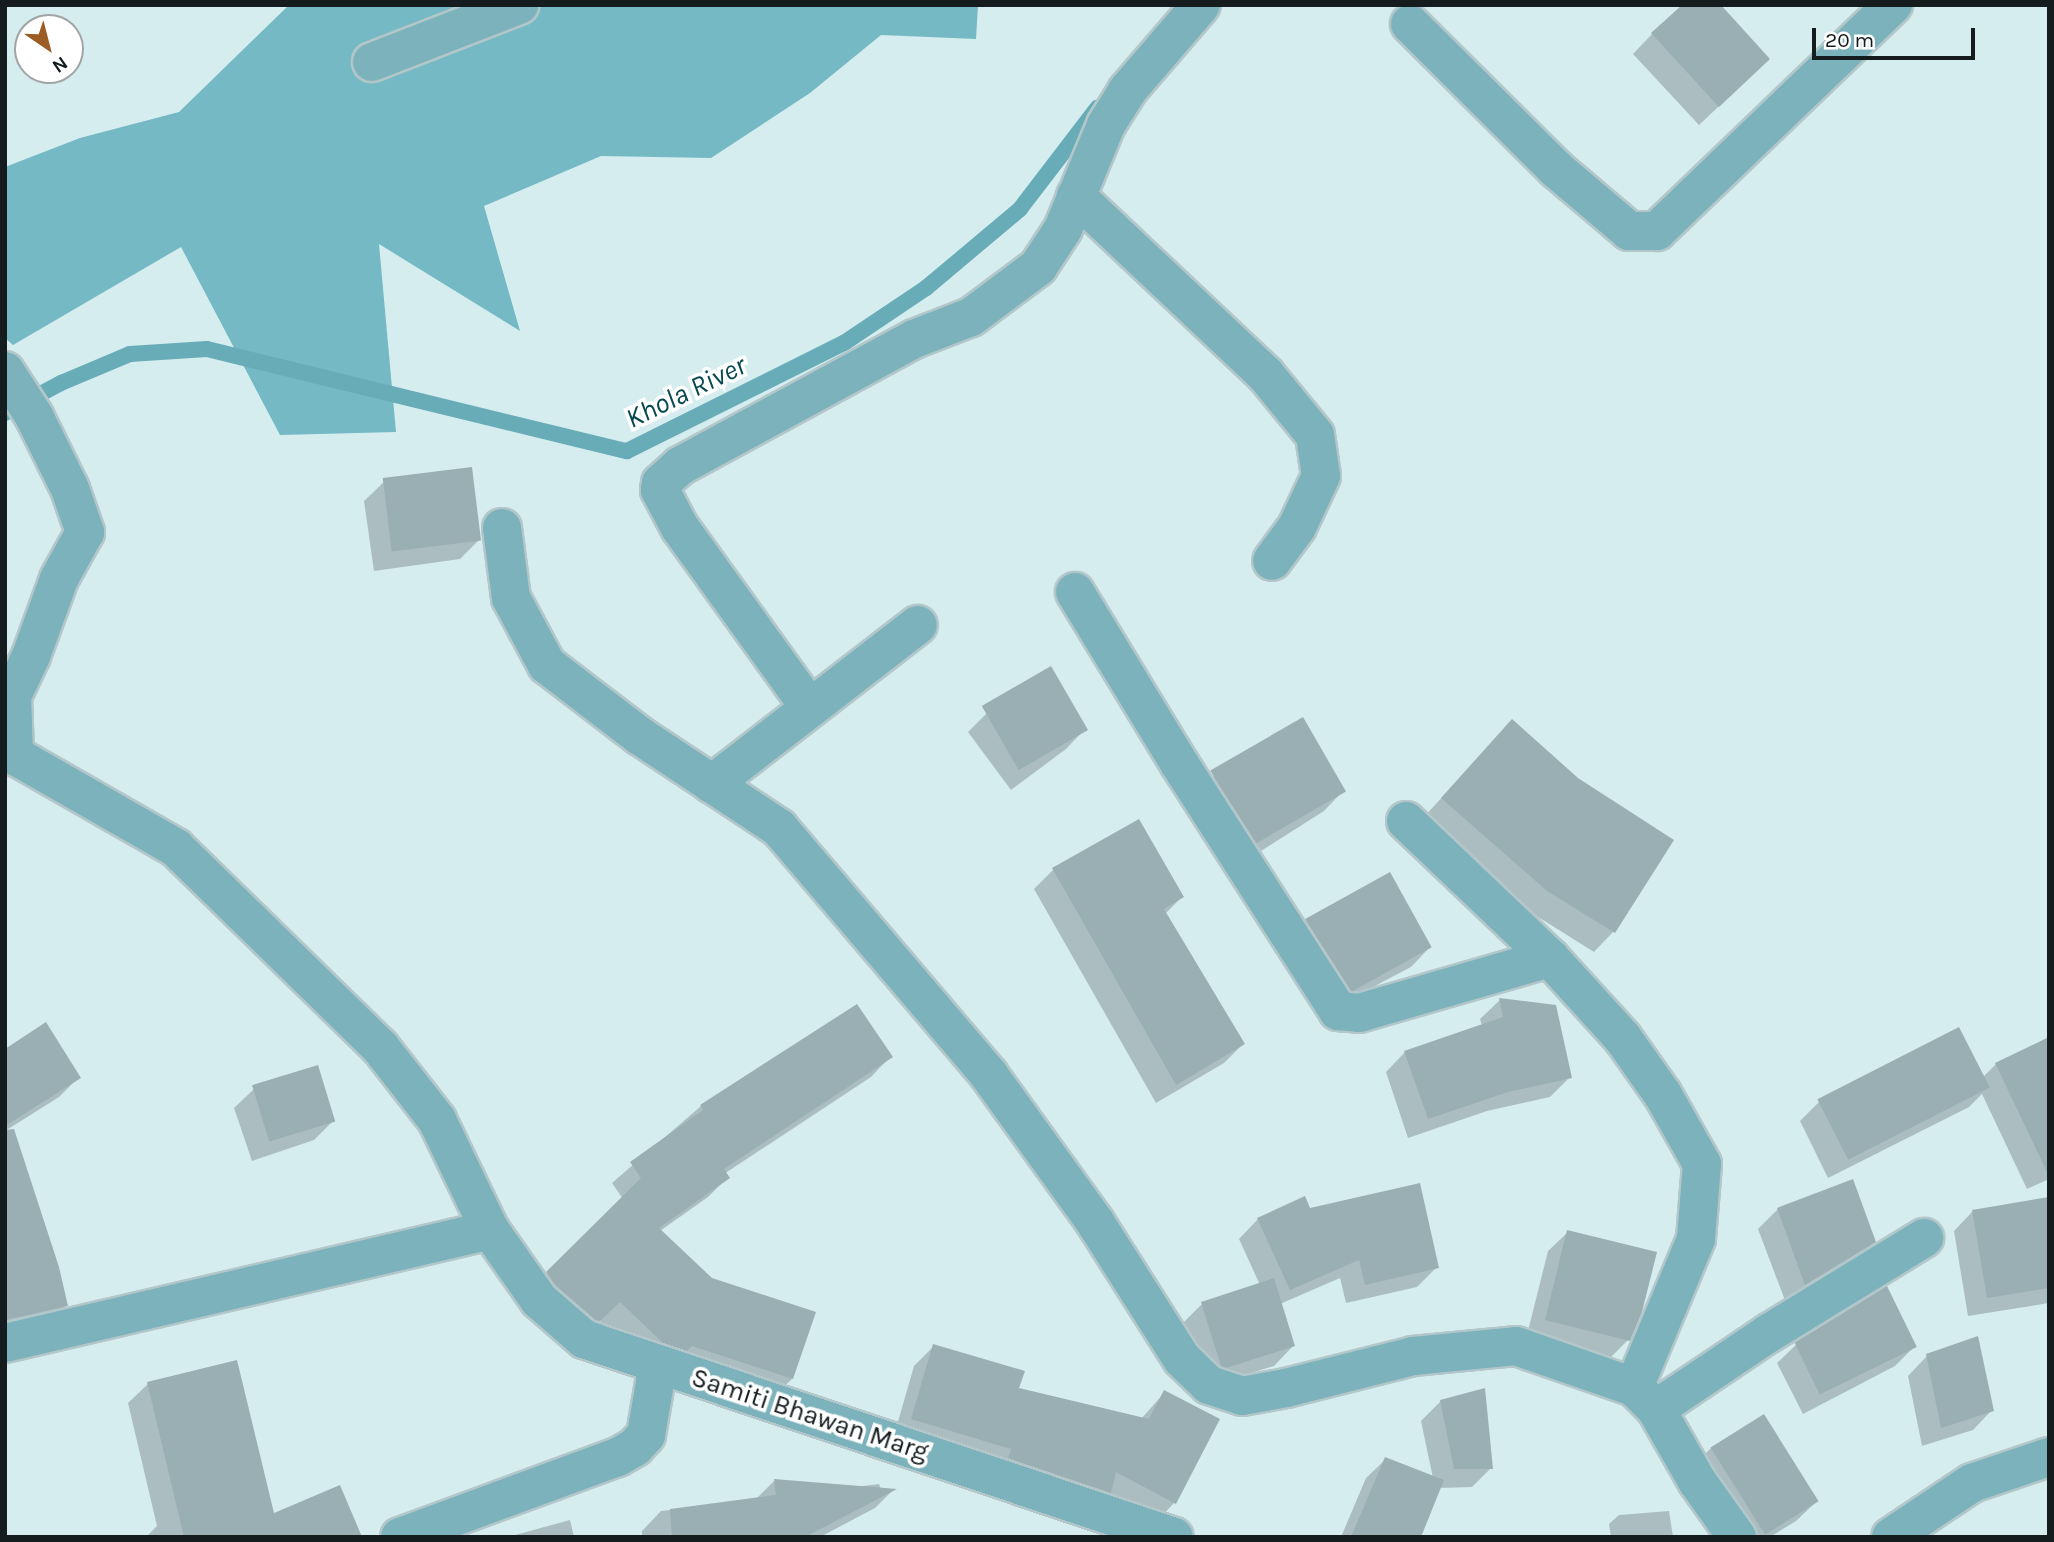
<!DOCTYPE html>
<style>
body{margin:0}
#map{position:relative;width:2054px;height:1542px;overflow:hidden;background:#d6edf0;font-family:Karla,sans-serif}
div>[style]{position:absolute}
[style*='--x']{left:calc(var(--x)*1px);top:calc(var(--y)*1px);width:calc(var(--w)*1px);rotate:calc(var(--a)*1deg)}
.forest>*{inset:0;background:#74b9c3}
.shadow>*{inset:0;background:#0003}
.stream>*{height:16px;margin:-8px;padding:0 8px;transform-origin:8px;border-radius:8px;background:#68acb7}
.building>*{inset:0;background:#9aafb3;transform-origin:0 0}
.roads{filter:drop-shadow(2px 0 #b3c7ca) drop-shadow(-2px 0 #b3c7ca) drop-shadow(0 2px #b3c7ca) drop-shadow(0 -2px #b3c7ca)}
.minor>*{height:38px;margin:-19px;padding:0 19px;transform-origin:19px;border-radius:19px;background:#7bb2bb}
span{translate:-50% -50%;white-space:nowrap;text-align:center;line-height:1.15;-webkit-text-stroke:7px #fff;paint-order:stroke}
.street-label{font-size:26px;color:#141c1d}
.water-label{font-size:28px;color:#084951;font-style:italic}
.frame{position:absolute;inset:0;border:7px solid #141c1d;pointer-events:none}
.north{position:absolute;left:14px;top:14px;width:70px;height:70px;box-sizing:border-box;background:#fff;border:2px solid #a1a4a5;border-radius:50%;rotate:145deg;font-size:19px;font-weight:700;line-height:28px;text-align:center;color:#141c1d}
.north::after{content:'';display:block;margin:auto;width:24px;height:32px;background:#9c5d25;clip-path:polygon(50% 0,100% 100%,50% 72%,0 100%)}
.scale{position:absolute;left:1812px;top:28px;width:163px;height:32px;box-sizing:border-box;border:4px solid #141c1d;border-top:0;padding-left:9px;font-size:21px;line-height:24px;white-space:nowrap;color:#141c1d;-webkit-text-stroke:5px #fff;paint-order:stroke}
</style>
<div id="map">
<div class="forest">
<i style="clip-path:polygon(289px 5px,978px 5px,976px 39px,881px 35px,810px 93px,711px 158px,601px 156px,484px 206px,520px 331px,379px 244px,396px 432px,280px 435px,181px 247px,13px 345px,5px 338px,5px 167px,80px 138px,179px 112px)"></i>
</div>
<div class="shadow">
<i style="clip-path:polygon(1652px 34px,1749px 78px,1699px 125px,1633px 54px)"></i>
<i style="clip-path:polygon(384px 482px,480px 539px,460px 559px,374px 571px,364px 501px)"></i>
<i style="clip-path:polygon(987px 713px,1085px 729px,1066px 749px,1011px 790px,968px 732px)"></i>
<i style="clip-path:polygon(1302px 720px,1343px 791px,1324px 811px,1239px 865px,1194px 796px,1214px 776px)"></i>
<i style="clip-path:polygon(1512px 721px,1577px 780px,1672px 840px,1613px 932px,1594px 952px,1527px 910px,1423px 818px)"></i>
<i style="clip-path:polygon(1138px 821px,1182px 897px,1165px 914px,1243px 1044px,1224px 1063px,1156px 1103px,1034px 889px,1053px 870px)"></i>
<i style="clip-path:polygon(1306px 920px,1430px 947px,1411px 967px,1331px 1009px,1287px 940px)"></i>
<i style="clip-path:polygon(1500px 1000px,1570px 1077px,1550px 1097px,1487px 1111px,1408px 1138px,1386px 1072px,1405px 1052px,1482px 1026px,1480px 1019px)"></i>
<i style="clip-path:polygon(2049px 1039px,2049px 1179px,2027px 1189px,1982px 1094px,1969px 1107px,1828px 1178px,1800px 1121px,1819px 1102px,1983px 1077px,1996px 1064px)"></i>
<i style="clip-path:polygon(5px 1051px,79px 1077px,59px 1097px,5px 1131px)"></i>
<i style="clip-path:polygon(890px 1057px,871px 1077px,724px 1174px,727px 1178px,708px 1197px,660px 1231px,711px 1279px,792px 1379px,772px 1398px,644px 1362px,599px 1320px,579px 1340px,528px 1293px,623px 1199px,612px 1183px,701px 1106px)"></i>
<i style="clip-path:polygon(254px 1089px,333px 1121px,314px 1140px,252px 1161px,234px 1108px)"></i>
<i style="clip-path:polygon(5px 1149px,66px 1305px,47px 1325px,5px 1334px)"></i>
<i style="clip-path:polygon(2049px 1199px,2049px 1303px,1968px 1316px,1954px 1231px,1973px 1211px)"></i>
<i style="clip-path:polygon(1778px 1209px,1874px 1241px,1854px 1261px,1786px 1303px,1758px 1229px)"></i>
<i style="clip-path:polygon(1309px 1210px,1437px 1267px,1417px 1287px,1346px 1303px,1340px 1278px,1280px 1304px,1293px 1346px,1274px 1366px,1206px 1387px,1182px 1324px,1202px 1304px,1260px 1285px,1239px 1239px,1258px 1219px)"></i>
<i style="clip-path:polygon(1568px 1232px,1628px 1340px,1608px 1360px,1526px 1339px,1548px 1251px)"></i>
<i style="clip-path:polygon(1797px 1344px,1915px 1346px,1895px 1366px,1803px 1414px,1777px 1363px)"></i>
<i style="clip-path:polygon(934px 1346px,1017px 1389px,1141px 1419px,1165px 1392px,1175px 1502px,1156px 1522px,893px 1439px,914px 1366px)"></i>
<i style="clip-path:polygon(1927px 1356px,1992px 1410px,1973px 1430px,1922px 1446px,1908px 1376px)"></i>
<i style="clip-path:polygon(148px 1384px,273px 1516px,360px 1537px,146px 1537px,157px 1526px,128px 1403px)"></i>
<i style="clip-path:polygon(1441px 1401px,1491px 1468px,1472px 1487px,1439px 1488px,1419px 1537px,1341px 1537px,1366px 1478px,1386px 1459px,1433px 1478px,1421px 1421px)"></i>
<i style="clip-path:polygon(1763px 1417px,1816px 1502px,1796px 1521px,1770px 1537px,1734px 1537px,1692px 1467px,1711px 1448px)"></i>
<i style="clip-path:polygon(774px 1481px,855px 1487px,879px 1484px,881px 1489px,893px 1490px,875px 1508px,820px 1537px,642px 1537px,642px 1531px,661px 1511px,755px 1500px)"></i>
<i style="clip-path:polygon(1669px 1511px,1673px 1537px,1611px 1537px,1609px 1524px,1619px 1515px)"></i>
<i style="clip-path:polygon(570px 1520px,574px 1537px,508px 1537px)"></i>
</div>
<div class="stream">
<i style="--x:5;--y:413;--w:64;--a:-28.2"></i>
<i style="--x:61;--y:383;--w:75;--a:-22.8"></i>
<i style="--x:130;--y:354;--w:77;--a:-3.7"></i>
<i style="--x:207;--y:349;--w:432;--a:13.7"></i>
<i style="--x:627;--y:451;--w:242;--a:-26.5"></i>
<i style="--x:844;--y:343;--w:99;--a:-33.9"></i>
<i style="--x:926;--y:288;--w:123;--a:-40"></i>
<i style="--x:1020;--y:209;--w:128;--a:-52.6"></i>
</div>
<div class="building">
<i style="clip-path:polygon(1682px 5px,1721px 5px,1770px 59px,1719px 107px,1651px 33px)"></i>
<i style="left:472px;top:467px;width:74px;height:90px;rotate:83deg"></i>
<i style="left:1051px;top:666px;width:74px;height:80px;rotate:60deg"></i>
<i style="left:1303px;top:717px;width:86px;height:107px;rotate:60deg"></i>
<i style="clip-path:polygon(1512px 719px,1578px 778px,1674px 840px,1615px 933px,1547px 891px,1441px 798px)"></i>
<i style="clip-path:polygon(1139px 819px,1184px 897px,1164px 909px,1245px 1044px,1176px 1085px,1052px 868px)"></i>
<i style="left:1390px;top:872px;width:86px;height:97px;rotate:61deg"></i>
<i style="clip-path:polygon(1499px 998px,1556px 1005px,1572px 1078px,1508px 1092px,1428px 1119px,1404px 1051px,1503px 1017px)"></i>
<i style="clip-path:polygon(857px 1004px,893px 1057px,724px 1169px,730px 1178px,659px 1228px,712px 1278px,816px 1312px,793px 1379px,692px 1346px,687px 1351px,663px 1343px,620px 1302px,600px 1321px,595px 1320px,555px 1285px,546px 1272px,641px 1178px,630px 1162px,703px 1110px,700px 1105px)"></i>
<i style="clip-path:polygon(46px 1022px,81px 1078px,5px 1126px,5px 1049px)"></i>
<i style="left:1959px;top:1027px;width:68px;height:159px;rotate:63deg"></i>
<i style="clip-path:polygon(2049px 1037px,2049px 1176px,1995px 1063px)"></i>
<i style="left:318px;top:1065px;width:59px;height:69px;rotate:73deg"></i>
<i style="clip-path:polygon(14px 1129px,59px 1267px,68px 1306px,5px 1320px,5px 1130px)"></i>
<i style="clip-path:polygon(1853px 1179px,1876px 1242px,1805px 1285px,1777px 1208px)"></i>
<i style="clip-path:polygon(1420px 1183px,1439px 1268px,1365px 1285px,1359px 1260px,1290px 1290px,1257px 1218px,1305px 1196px,1310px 1208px)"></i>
<i style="clip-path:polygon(2049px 1197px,2049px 1288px,1987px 1298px,1972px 1210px)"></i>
<i style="clip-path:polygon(1567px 1230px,1657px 1252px,1642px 1312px,1630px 1341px,1545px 1320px)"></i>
<i style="clip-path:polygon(1274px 1278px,1295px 1346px,1226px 1368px,1221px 1366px,1201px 1302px)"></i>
<i style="left:1887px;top:1286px;width:68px;height:108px;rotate:64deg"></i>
<i style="clip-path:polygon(1978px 1336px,1994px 1411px,1941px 1428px,1926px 1354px)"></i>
<i style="clip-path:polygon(933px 1344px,1025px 1371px,1019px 1388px,1149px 1419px,1164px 1390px,1220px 1419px,1176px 1504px,1116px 1472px,1111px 1493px,1008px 1458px,1011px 1449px,911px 1419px)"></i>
<i style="clip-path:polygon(237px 1360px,274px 1513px,340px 1485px,362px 1537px,184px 1537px,147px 1382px)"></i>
<i style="clip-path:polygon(1485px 1388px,1493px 1469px,1454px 1469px,1440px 1400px)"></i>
<i style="left:1764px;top:1414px;width:103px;height:63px;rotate:58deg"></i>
<i style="clip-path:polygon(1385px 1457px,1444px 1480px,1421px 1537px,1351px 1537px)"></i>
<i style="clip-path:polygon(774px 1479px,897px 1489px,805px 1537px,672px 1537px,670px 1509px,776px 1495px)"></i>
</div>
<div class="roads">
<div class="minor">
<i style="--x:1410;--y:24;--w:206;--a:44.8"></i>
<i style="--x:1556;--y:169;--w:96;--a:40.3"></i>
<i style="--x:1629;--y:231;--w:28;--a:0"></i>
<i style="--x:1657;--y:231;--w:327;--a:-43.8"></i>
<i style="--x:372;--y:62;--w:158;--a:-21.2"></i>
<i style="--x:1076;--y:196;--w:260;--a:43.3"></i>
<i style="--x:1265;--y:374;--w:79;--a:50.7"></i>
<i style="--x:1315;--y:435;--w:41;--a:81.7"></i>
<i style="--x:1321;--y:476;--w:56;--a:115.2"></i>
<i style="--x:1297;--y:527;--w:42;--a:126.3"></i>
<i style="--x:5;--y:371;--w:54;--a:57.2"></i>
<i style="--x:34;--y:416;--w:81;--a:63.7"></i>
<i style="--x:70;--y:489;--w:46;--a:70.8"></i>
<i style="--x:85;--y:532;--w:54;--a:119"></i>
<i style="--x:59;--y:579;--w:82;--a:110"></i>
<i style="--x:31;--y:656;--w:44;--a:115.4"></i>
<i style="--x:12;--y:696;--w:58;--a:88"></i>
<i style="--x:502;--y:528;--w:71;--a:82.7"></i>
<i style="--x:511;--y:598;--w:76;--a:61.8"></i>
<i style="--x:547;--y:665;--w:117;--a:37.4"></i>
<i style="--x:640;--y:736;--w:167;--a:33.5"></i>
<i style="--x:779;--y:828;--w:324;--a:49.6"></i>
<i style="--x:989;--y:1075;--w:181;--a:54.2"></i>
<i style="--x:1095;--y:1222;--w:162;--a:57.6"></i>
<i style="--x:1182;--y:1359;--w:37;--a:44"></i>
<i style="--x:1209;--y:1385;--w:35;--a:18"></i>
<i style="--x:1242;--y:1396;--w:45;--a:-10.3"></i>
<i style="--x:1286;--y:1388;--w:131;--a:-14.1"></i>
<i style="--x:1413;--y:1356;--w:103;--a:-5.5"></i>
<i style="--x:1516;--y:1346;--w:125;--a:19.2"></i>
<i style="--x:1634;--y:1387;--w:31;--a:45"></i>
<i style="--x:1656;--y:1409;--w:83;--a:60.3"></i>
<i style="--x:1697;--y:1481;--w:69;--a:54.5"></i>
<i style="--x:1075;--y:592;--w:200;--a:58.7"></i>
<i style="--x:1179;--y:763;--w:295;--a:57.3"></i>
<i style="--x:1338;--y:1011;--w:21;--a:5"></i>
<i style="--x:1359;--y:1013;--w:199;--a:-16.1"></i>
<i style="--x:810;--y:708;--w:222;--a:-125.8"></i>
<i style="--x:680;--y:528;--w:43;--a:-117.8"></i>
<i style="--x:660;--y:490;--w:7;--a:-82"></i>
<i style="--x:661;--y:483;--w:25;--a:-42"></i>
<i style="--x:680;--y:466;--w:266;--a:-28.5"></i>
<i style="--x:914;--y:339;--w:61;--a:-21.1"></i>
<i style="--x:971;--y:317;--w:84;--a:-36.7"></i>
<i style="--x:1038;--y:267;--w:45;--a:-56.7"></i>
<i style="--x:1063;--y:229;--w:113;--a:-67.5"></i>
<i style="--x:1106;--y:125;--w:40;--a:-58"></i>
<i style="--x:1127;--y:91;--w:113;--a:-49.3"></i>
<i style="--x:5;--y:750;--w:197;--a:29.8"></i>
<i style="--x:176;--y:848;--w:285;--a:44.3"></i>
<i style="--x:380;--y:1047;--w:93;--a:52"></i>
<i style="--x:437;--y:1120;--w:122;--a:64.3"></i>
<i style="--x:490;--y:1230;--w:85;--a:55"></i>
<i style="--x:539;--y:1300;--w:60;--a:40.9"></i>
<i style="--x:584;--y:1339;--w:622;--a:18.55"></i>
<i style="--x:712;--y:784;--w:260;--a:-37.7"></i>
<i style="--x:1406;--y:821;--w:199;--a:43.6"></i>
<i style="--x:1550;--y:958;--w:107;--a:47.7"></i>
<i style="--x:1622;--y:1037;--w:71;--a:54.7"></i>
<i style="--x:1663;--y:1095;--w:79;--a:60.5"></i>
<i style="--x:1702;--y:1164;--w:75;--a:94.6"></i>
<i style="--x:1696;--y:1239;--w:160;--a:112.7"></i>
<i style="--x:5;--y:1343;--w:498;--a:-13.1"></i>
<i style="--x:1656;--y:1409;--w:136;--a:-33.9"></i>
<i style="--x:1769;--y:1333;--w:182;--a:-31.5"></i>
<i style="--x:400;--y:1537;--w:232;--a:-20.2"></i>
<i style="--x:618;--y:1457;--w:20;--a:-30"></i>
<i style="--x:635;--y:1447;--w:16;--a:-47"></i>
<i style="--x:646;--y:1435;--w:71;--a:-80.3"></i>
<i style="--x:1891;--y:1537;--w:97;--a:-33.7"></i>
<i style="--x:1972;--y:1483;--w:81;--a:-18.7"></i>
</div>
</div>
<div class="street-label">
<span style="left:810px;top:1415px;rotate:18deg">Samiti Bhawan Marg</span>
</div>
<div class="water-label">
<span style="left:686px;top:392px;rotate:-26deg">Khola River</span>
</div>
<div class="frame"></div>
<div class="north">N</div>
<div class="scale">20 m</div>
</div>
